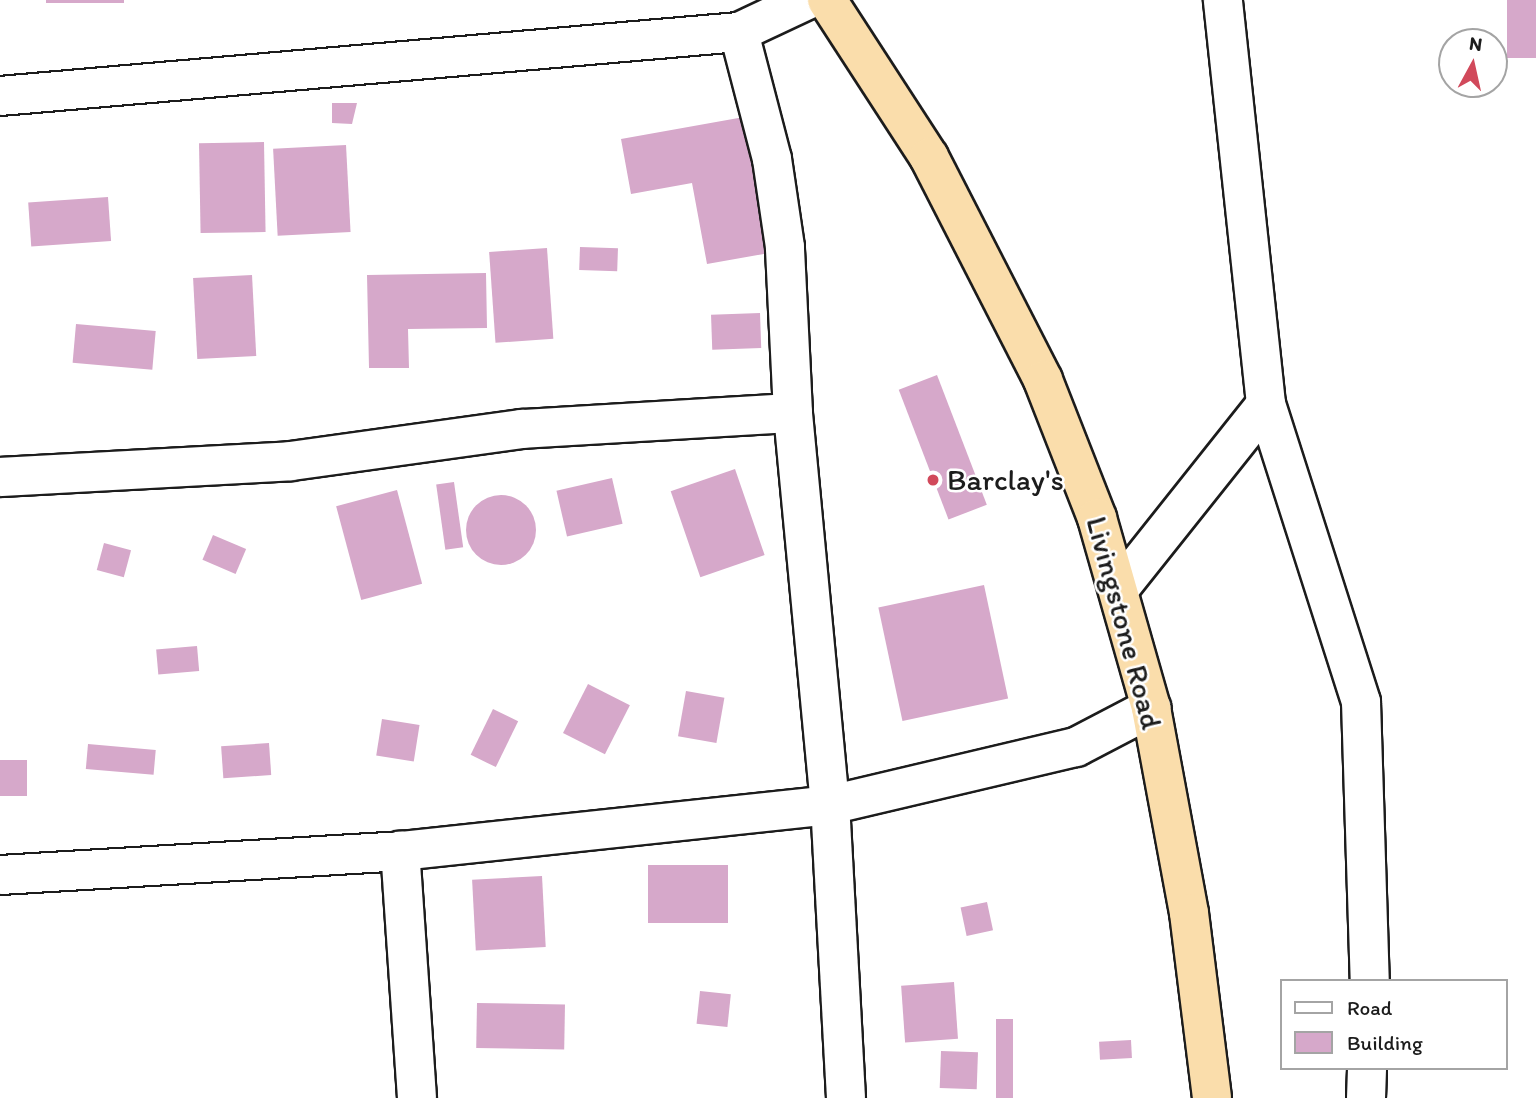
<!DOCTYPE html>
<style>
body{margin:0}
#map{position:relative;width:1536px;height:1098px;overflow:hidden;background:#fff;font-family:Itim,sans-serif}
div>[style]{position:absolute}
[style*='--x']{left:calc(var(--x)*1px);top:calc(var(--y)*1px);width:calc(var(--w)*1px);rotate:calc(var(--a)*1deg)}
.building>*{inset:0;background:#d6a8ca;transform-origin:0 0}
.round{border-radius:50%}
.roads{filter:drop-shadow(2px 0 #1c1c1c) drop-shadow(-2px 0 #1c1c1c) drop-shadow(0 2px #1c1c1c) drop-shadow(0 -2px #1c1c1c)}
.minor>*{height:38px;margin:-19px;padding:0 19px;transform-origin:19px;border-radius:19px;background:#fff}
.highway>*{height:38px;margin:-19px;padding:0 19px;transform-origin:19px;border-radius:19px;background:#faddab}
.dots>*{width:19px;height:19px;translate:-50% -50%;box-sizing:border-box;border:4px solid #fff;border-radius:50%}
span{translate:-50% -50%;white-space:nowrap;text-align:center;line-height:1.15;-webkit-text-stroke:5px #fff;paint-order:stroke}
.poi-label{font-size:30px;color:#1c1c1c}
.left{translate:0 -50%;text-align:left}
.street-label{font-size:30px;color:#1c1c1c}
.legend{position:absolute;left:1280px;top:979px;width:228px;height:91px;box-sizing:border-box;background:#fff;border:2px solid #a4a4a4;margin:0;padding:9px 12px;list-style:none;font-size:21px;color:#1c1c1c}
.legend li{display:flex;align-items:center;gap:14px;height:35px}
.legend b{width:35px;border:2px solid #a4a4a4}
.north{position:absolute;left:1438px;top:28px;width:70px;height:70px;box-sizing:border-box;background:#fff;border:2px solid #a4a4a4;border-radius:50%;rotate:8deg;font-size:19px;font-weight:700;line-height:28px;text-align:center;color:#1c1c1c}
.north::after{content:'';display:block;margin:auto;width:24px;height:32px;background:#d1495b;clip-path:polygon(50% 0,100% 100%,50% 72%,0 100%)}
</style>
<div id="map">
<div class="building">
<i style="left:46px;top:0;width:78px;height:3px"></i>
<i style="left:1507px;top:0;width:29px;height:58px"></i>
<i style="clip-path:polygon(332px 103px,357px 103px,352px 124px,332px 123px)"></i>
<i style="clip-path:polygon(744px 117px,769px 253px,707px 264px,692px 183px,631px 194px,621px 139px)"></i>
<i style="left:264px;top:142px;width:90px;height:65px;rotate:89deg"></i>
<i style="left:346px;top:145px;width:87px;height:73px;rotate:87deg"></i>
<i style="left:108px;top:197px;width:44px;height:80px;rotate:86deg"></i>
<i style="left:580px;top:247px;width:38px;height:23px;rotate:2deg"></i>
<i style="left:547px;top:248px;width:91px;height:58px;rotate:86deg"></i>
<i style="clip-path:polygon(486px 273px,487px 328px,408px 329px,409px 368px,369px 368px,367px 275px)"></i>
<i style="left:252px;top:275px;width:81px;height:59px;rotate:87deg"></i>
<i style="left:760px;top:313px;width:35px;height:49px;rotate:88deg"></i>
<i style="left:76px;top:324px;width:80px;height:39px;rotate:5deg"></i>
<i style="left:937px;top:375px;width:139px;height:41px;rotate:69deg"></i>
<i style="left:735px;top:469px;width:91px;height:68px;rotate:71deg"></i>
<i style="left:612px;top:478px;width:47px;height:57px;rotate:77deg"></i>
<i style="left:454px;top:482px;width:66px;height:18px;rotate:82deg"></i>
<i style="left:397px;top:490px;width:97px;height:63px;rotate:75deg"></i>
<i class="round" style="left:466px;top:495px;width:70px;height:70px"></i>
<i style="left:213px;top:535px;width:36px;height:27px;rotate:23deg"></i>
<i style="left:104px;top:543px;width:28px;height:28px;rotate:15deg"></i>
<i style="left:984px;top:585px;width:116px;height:108px;rotate:78deg"></i>
<i style="left:197px;top:646px;width:25px;height:41px;rotate:85deg"></i>
<i style="left:588px;top:684px;width:47px;height:55px;rotate:27deg"></i>
<i style="left:686px;top:691px;width:39px;height:46px;rotate:10deg"></i>
<i style="left:493px;top:709px;width:28px;height:51px;rotate:26deg"></i>
<i style="left:382px;top:719px;width:38px;height:37px;rotate:9deg"></i>
<i style="left:269px;top:743px;width:32px;height:48px;rotate:86deg"></i>
<i style="left:88px;top:744px;width:68px;height:25px;rotate:5deg"></i>
<i style="left:0;top:760px;width:27px;height:36px"></i>
<i style="left:648px;top:865px;width:80px;height:58px"></i>
<i style="left:542px;top:876px;width:71px;height:70px;rotate:87deg"></i>
<i style="left:987px;top:902px;width:29px;height:27px;rotate:78deg"></i>
<i style="left:954px;top:982px;width:57px;height:53px;rotate:86deg"></i>
<i style="left:700px;top:991px;width:31px;height:33px;rotate:6deg"></i>
<i style="left:477px;top:1003px;width:88px;height:45px;rotate:1deg"></i>
<i style="left:996px;top:1019px;width:17px;height:79px"></i>
<i style="left:1131px;top:1040px;width:18px;height:32px;rotate:87deg"></i>
<i style="left:941px;top:1051px;width:37px;height:37px;rotate:2deg"></i>
</div>
<div class="roads">
<div class="minor">
<i style="--x:0;--y:96;--w:742;--a:-4.95"></i>
<i style="--x:739;--y:32;--w:75;--a:-25.2"></i>
<i style="--x:1266;--y:404;--w:313;--a:72.3"></i>
<i style="--x:1361;--y:702;--w:279;--a:88.2"></i>
<i style="--x:0;--y:477;--w:291;--a:-3.1"></i>
<i style="--x:291;--y:461;--w:233;--a:-7.9"></i>
<i style="--x:522;--y:429;--w:271;--a:-3.4"></i>
<i style="--x:1119;--y:589;--w:236;--a:-51.5"></i>
<i style="--x:1266;--y:404;--w:406;--a:-96.1"></i>
<i style="--x:0;--y:875;--w:401;--a:-3.4"></i>
<i style="--x:417;--y:1098;--w:248;--a:-93.9"></i>
<i style="--x:400;--y:851;--w:432;--a:-6.1"></i>
<i style="--x:830;--y:805;--w:394;--a:-95.4"></i>
<i style="--x:793;--y:413;--w:166;--a:-92.8"></i>
<i style="--x:785;--y:247;--w:89;--a:-98.4"></i>
<i style="--x:772;--y:159;--w:131;--a:-104.6"></i>
<i style="--x:846;--y:1098;--w:293;--a:-93.1"></i>
<i style="--x:830;--y:805;--w:253;--a:-13.3"></i>
<i style="--x:1076;--y:747;--w:85;--a:-27.5"></i>
<i style="--x:1366;--y:1098;--w:30;--a:-88"></i>
</div>
<div class="highway">
<i style="--x:827;--y:0;--w:187;--a:57"></i>
<i style="--x:929;--y:157;--w:250;--a:62.9"></i>
<i style="--x:1043;--y:380;--w:148;--a:68.6"></i>
<i style="--x:1097;--y:518;--w:198;--a:74.1"></i>
<i style="--x:1151;--y:708;--w:208;--a:79.5"></i>
<i style="--x:1189;--y:913;--w:186;--a:82.9"></i>
</div>
</div>
<div class="dots">
<i style="left:933px;top:480px;background:#d1495b"></i>
</div>
<div class="poi-label">
<span class="left" style="left:947px;top:480px">Barclay's</span>
</div>
<div class="street-label">
<span style="left:1124px;top:623px;rotate:75deg">Livingstone Road</span>
</div>
<ul class="legend">
<li><b style="height:9px;background:#fff"></b>Road</li>
<li><b style="height:19px;background:#d6a8ca"></b>Building</li>
</ul>
<div class="north">N</div>
</div>
